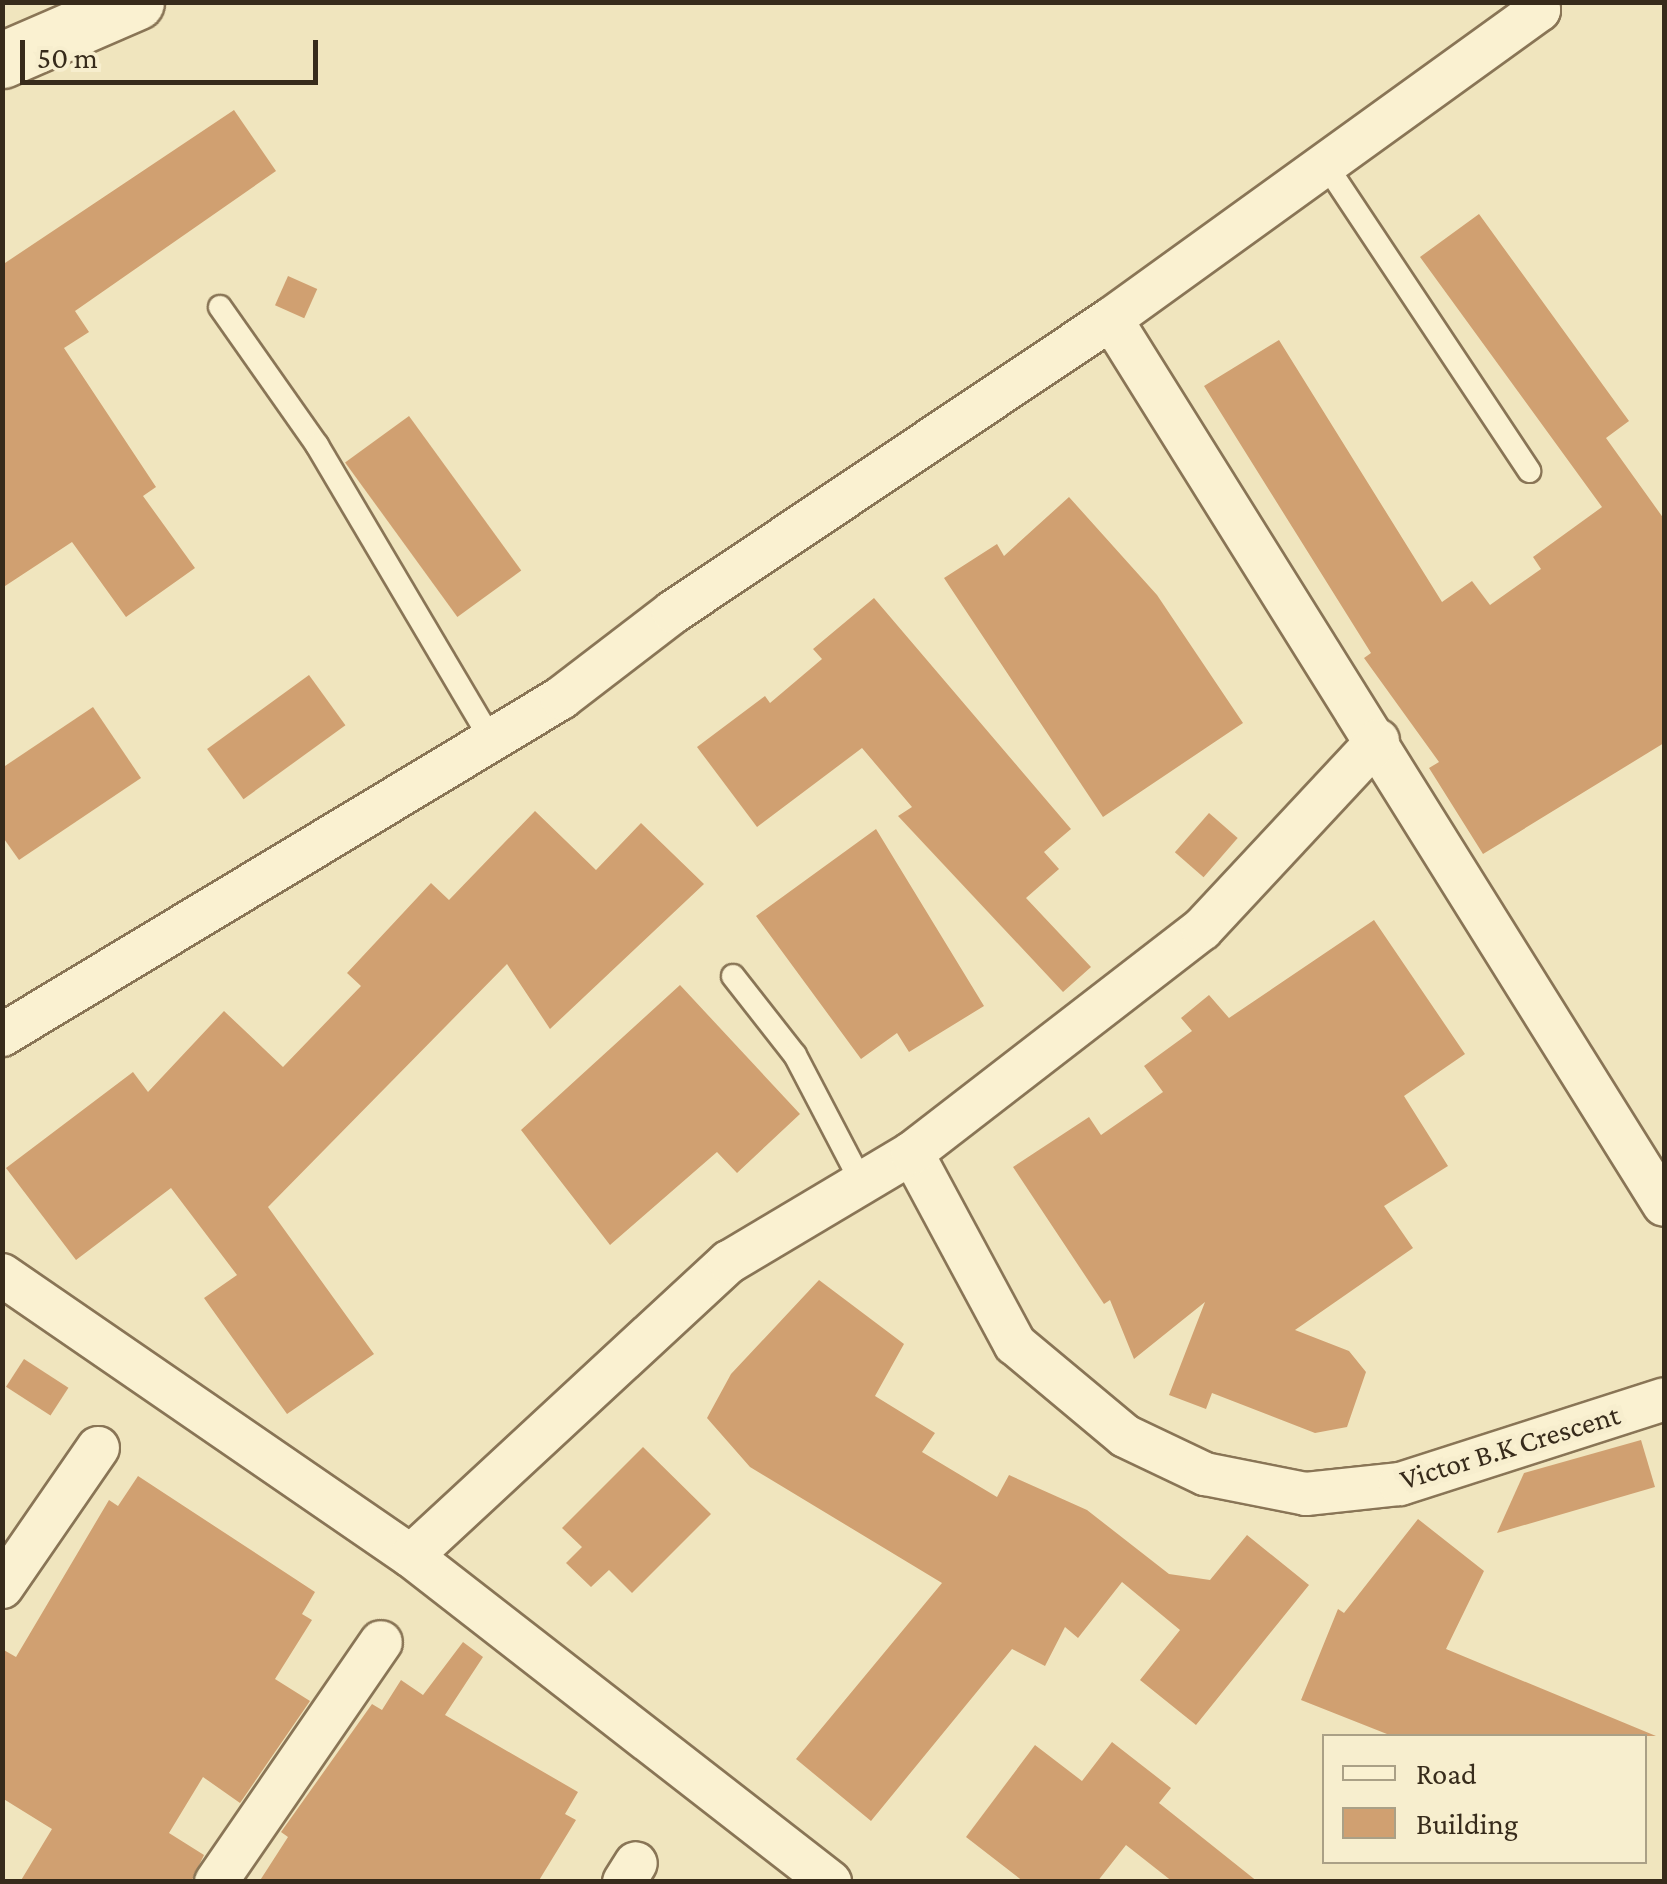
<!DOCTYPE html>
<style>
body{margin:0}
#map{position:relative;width:1667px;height:1884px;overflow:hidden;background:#f0e5be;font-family:"Crimson Pro",serif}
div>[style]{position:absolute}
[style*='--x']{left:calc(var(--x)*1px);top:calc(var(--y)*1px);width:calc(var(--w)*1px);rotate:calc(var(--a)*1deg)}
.building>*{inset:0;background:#d0a071;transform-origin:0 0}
.roads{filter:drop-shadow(2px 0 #897556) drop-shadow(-2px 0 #897556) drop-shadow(0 2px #897556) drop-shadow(0 -2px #897556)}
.lane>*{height:22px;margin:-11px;padding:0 11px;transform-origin:11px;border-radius:11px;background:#faf1d1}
.street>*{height:42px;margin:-21px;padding:0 21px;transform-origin:21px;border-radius:21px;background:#faf1d1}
.secondary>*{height:55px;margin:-27.5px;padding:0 27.5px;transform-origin:27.5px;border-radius:27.5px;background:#faf1d1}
span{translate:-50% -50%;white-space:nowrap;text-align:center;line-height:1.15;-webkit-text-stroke:10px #f7eece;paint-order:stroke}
.street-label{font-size:30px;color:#372b1b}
.frame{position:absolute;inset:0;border:5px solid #372b1b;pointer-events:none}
.legend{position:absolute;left:1322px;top:1734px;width:325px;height:130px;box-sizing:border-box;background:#f7eece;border:2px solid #aaa086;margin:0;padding:12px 18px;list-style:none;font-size:30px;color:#372b1b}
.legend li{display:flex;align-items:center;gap:20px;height:50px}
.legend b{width:50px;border:2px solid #aaa086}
.scale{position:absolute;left:20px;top:40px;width:298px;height:45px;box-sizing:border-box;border:5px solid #372b1b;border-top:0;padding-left:12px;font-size:30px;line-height:35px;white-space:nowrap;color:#372b1b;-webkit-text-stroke:8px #f7eece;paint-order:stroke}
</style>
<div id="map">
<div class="building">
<i style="clip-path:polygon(234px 110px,276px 171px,75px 311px,89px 332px,64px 348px,156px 487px,143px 496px,195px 568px,126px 617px,72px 542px,2px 588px,2px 265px)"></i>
<i style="clip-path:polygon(1479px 214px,1629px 421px,1606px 438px,1664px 519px,1664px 743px,1483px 854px,1429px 768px,1439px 762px,1364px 658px,1371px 653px,1204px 386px,1279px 340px,1442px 602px,1472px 581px,1490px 605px,1541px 569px,1533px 557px,1602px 507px,1420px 257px)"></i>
<i style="left:288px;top:276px;width:32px;height:32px;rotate:24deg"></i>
<i style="left:409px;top:416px;width:191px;height:79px;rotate:54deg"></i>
<i style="clip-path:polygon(1069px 497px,1157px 595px,1243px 723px,1103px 817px,944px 578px,997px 544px,1004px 556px)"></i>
<i style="clip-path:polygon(874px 598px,1071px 829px,1044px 852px,1059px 869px,1026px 898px,1091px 967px,1063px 992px,898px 816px,912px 807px,862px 748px,757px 827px,697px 747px,765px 696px,770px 703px,822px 659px,813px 649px)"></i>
<i style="left:309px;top:675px;width:62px;height:126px;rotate:54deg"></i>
<i style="clip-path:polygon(93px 707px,141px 778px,19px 860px,2px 836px,2px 768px)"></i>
<i style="clip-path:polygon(535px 811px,596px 870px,641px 823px,704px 884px,550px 1029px,507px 964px,268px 1207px,374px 1354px,287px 1414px,204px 1298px,237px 1275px,171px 1188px,76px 1260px,6px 1168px,133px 1072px,148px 1092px,224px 1011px,283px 1067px,361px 986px,347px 973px,431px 883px,449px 900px)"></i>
<i style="left:1209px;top:813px;width:38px;height:52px;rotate:41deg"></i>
<i style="clip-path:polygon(876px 829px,984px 1006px,909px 1052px,897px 1033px,861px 1059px,756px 916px)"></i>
<i style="clip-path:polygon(1374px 920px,1465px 1054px,1404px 1096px,1448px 1166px,1384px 1206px,1413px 1248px,1295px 1330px,1349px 1351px,1366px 1372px,1347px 1427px,1315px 1433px,1212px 1393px,1206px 1409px,1169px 1395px,1205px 1302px,1134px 1359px,1110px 1300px,1104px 1304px,1013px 1167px,1089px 1117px,1101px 1135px,1163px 1092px,1144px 1066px,1192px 1031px,1181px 1018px,1209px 995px,1229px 1018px)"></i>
<i style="clip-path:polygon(680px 985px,800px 1114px,737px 1173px,717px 1152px,610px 1245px,521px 1130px)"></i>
<i style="clip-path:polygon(819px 1280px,904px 1344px,875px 1396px,935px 1433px,922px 1452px,997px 1497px,1009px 1475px,1087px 1510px,1169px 1574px,1210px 1580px,1247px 1535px,1309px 1585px,1196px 1725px,1140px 1680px,1180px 1630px,1122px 1582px,1078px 1638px,1065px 1627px,1045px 1666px,1012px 1649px,871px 1821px,796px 1759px,942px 1583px,750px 1467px,707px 1418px,731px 1374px)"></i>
<i style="left:24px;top:1359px;width:53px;height:33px;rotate:33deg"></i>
<i style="clip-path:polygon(1641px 1440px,1655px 1487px,1497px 1533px,1524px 1473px)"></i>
<i style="clip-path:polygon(643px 1447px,711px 1514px,632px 1593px,609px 1570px,591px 1587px,566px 1563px,582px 1547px,562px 1528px)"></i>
<i style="clip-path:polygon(138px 1476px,315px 1592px,302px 1614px,312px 1620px,275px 1679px,310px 1701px,240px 1803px,203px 1777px,169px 1833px,204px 1855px,191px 1882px,20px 1882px,52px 1829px,2px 1798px,2px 1649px,16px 1657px,109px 1500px,118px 1506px)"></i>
<i style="clip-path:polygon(1418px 1519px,1484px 1571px,1446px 1649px,1656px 1736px,1392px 1736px,1301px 1700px,1338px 1609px,1344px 1613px)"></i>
<i style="clip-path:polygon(463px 1642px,483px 1657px,445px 1715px,578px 1792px,565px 1814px,576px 1820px,538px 1882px,259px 1882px,288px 1837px,281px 1832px,372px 1704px,382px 1710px,401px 1680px,423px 1695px)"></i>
<i style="clip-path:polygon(1112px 1742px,1171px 1788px,1159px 1803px,1258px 1882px,1173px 1882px,1126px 1845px,1097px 1882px,1024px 1882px,966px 1837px,1035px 1745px,1082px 1781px)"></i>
</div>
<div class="roads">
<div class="lane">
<i style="--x:1324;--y:162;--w:371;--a:56.4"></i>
<i style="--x:220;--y:307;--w:169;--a:54.9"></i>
<i style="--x:317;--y:445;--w:344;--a:59.4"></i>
<i style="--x:733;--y:976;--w:100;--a:51.9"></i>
<i style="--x:795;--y:1055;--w:142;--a:62.4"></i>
</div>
<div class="street">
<i style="--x:1111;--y:319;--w:1044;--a:58.03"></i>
<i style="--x:2;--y:1035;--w:653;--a:-31.08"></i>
<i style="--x:561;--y:698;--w:141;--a:-37.5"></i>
<i style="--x:673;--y:612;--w:527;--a:-33.78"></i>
<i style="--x:1111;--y:319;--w:528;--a:-35.83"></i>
<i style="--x:1539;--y:10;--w:9;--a:-117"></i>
<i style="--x:912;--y:1153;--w:217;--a:61.7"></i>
<i style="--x:1015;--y:1344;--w:143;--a:39.9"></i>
<i style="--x:1125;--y:1436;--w:89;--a:25.4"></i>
<i style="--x:1205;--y:1474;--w:103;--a:11.2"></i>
<i style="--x:1306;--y:1494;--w:95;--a:-6.1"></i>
<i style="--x:1400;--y:1484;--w:277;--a:-17.8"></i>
<i style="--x:2;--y:1275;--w:496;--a:34.5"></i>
<i style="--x:411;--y:1556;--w:531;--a:37.88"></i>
<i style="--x:411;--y:1556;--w:433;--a:-42.8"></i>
<i style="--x:729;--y:1262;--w:213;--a:-30.8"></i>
<i style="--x:912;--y:1153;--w:366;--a:-37.7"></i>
<i style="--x:1202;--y:929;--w:258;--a:-47"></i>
<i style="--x:2;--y:1587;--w:169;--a:-55.4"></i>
<i style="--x:216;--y:1882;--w:291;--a:-55.5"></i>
<i style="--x:624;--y:1882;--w:22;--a:-58"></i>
</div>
<div class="secondary">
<i style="--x:2;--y:60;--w:146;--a:-23.4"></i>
</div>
</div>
<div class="street-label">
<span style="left:1510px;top:1447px;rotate:-17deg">Victor B.K Crescent</span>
</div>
<div class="frame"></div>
<ul class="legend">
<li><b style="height:12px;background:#faf1d1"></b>Road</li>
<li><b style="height:28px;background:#d0a071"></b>Building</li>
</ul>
<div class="scale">50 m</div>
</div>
